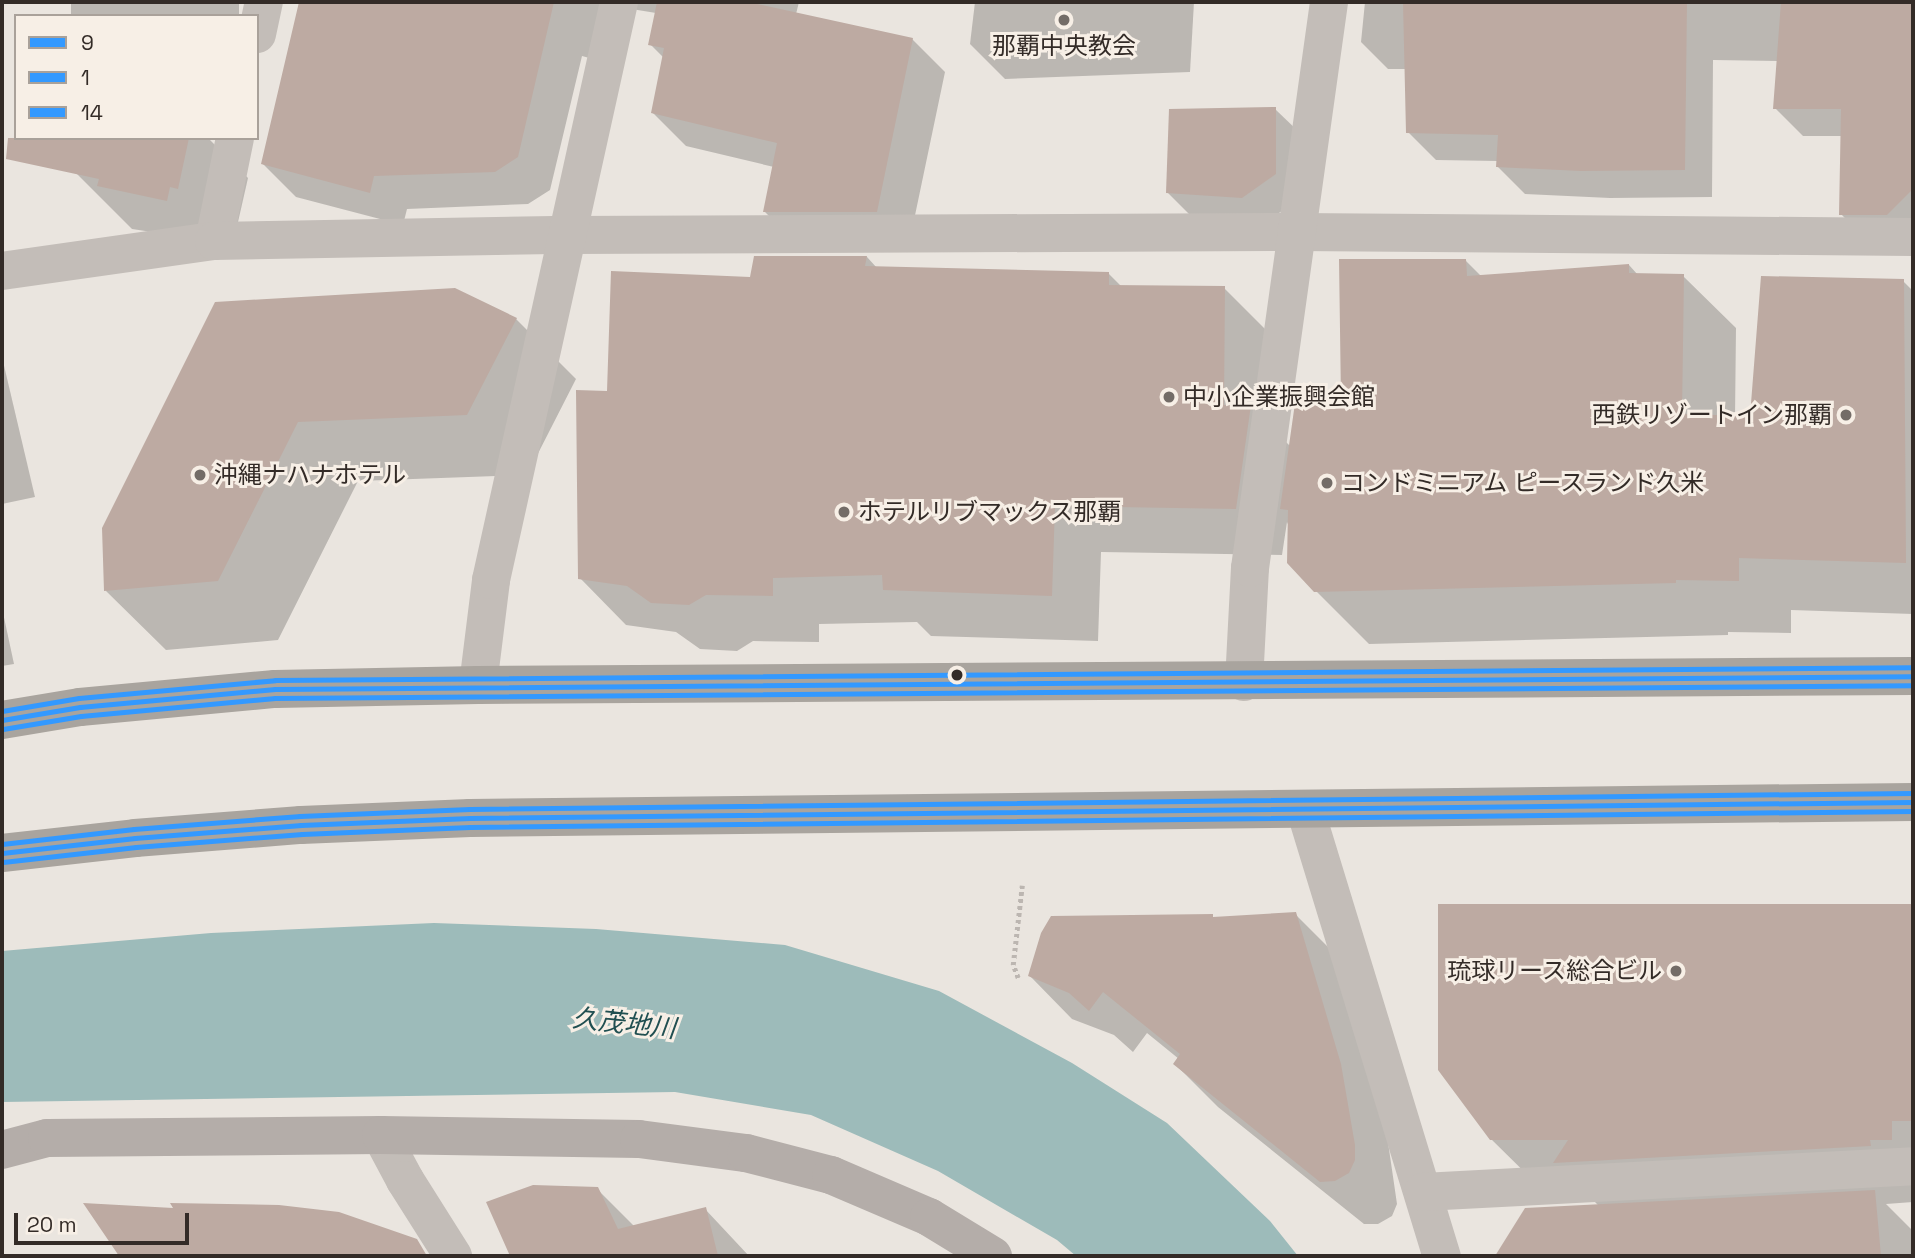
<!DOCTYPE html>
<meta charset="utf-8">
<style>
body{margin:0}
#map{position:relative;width:1915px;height:1258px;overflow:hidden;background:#eae5df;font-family:"Space Grotesk","Noto Sans JP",sans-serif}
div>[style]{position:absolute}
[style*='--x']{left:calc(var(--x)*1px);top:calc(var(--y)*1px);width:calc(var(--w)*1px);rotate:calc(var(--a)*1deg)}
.water>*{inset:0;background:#9dbbba}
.shadow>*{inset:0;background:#0003;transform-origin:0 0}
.building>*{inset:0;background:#bdaaa2}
.path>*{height:4.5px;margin-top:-2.25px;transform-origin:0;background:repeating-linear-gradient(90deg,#bcb6b1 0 3.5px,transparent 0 7px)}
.street>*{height:38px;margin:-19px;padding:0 19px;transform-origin:19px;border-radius:19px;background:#c3bdb8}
.secondary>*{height:38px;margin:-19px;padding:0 19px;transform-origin:19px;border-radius:19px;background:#b4ada9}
.highway>*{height:38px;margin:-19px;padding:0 19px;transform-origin:19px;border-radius:19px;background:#a9a49e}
.bus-1>*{height:5px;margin:-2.5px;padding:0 2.5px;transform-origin:2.5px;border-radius:2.5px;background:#39f}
.bus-2>*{height:5px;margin:-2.5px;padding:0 2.5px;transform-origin:2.5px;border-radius:2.5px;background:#39f}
.bus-3>*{height:5px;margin:-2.5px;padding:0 2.5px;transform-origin:2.5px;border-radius:2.5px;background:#39f}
.dots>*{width:19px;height:19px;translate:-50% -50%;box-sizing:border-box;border:4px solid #f7efe6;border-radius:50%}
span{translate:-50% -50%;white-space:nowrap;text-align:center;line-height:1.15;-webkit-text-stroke:6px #f7efe6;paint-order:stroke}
.poi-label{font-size:24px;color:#332b27}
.left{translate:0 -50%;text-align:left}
.right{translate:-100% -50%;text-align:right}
.water-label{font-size:26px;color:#204f51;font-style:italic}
.frame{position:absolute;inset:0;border:4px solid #332b27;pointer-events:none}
.legend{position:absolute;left:14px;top:14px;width:245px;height:126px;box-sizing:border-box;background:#f7efe6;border:2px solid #a9a19a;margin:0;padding:9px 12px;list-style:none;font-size:21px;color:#332b27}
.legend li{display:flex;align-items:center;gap:14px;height:35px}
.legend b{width:35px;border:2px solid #a9a19a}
.scale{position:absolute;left:14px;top:1213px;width:175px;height:32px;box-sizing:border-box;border:4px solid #332b27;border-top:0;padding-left:9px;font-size:21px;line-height:24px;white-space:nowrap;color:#332b27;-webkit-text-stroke:5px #f7efe6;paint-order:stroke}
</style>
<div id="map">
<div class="water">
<i style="clip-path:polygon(434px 923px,596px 929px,785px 945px,939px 991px,1072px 1063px,1167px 1123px,1270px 1221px,1298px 1256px,1076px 1256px,1057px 1240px,938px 1171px,811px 1115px,675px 1092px,2px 1102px,2px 951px,211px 933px)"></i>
</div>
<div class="shadow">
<i style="left:71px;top:2px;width:168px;height:14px"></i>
<i style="clip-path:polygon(300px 2px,799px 2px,796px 14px,912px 39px,945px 72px,909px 244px,798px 245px,765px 212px,774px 167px,686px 146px,653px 113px,664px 58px,650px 44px,656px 13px,607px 5px,593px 59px,582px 56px,550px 190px,528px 204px,407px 209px,403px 225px,296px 197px,263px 164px)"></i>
<i style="clip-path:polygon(975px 2px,1194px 2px,1190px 72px,1005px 79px,970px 44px)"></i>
<i style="clip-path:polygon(1365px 2px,1913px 2px,1913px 242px,1868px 242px,1841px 214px,1842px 136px,1803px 136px,1775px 108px,1778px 61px,1713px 60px,1712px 197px,1610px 198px,1525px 194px,1497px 166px,1498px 161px,1436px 160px,1408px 132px,1406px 69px,1388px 69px,1361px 42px)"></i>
<i style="clip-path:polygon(1275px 109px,1300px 133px,1300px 199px,1267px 221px,1192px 217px,1167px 192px)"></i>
<i style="clip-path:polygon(83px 138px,208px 138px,248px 178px,233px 244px,132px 229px,76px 173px)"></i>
<i style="clip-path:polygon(867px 257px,877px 268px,1109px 274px,1121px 286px,1224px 288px,1271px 335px,1270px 426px,1291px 447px,1343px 403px,1466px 261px,1482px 277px,1629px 265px,1638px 275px,1683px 276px,1736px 328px,1735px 418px,1752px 418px,1903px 281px,1913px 291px,1913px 614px,1791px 610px,1791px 633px,1728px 632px,1728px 635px,1369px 644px,1316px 591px,1287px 522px,1282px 555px,1101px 552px,1098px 641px,931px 636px,917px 622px,819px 624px,819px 642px,753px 641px,737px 651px,700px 649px,676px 632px,626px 625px,580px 578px,608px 393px,752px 278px)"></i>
<i style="clip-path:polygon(216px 304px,516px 319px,576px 379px,527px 475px,358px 481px,278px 640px,166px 650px,106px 591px)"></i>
<i style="clip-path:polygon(2px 357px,35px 497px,2px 504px)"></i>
<i style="clip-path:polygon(2px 608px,14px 664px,2px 666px)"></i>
<i style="clip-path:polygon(1440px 906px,1913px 906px,1913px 1202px,1886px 1204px,1913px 1231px,1913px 1256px,1504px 1256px,1504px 1246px,1599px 1206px,1588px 1195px,1548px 1195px,1491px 1139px)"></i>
<i style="clip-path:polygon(1295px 914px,1338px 957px,1383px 1108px,1397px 1204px,1392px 1216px,1378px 1224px,1364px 1224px,1218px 1107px,1175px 1064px,1179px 1059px,1147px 1033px,1133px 1052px,1114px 1035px,1072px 1019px,1030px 976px,1212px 916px,1215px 919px)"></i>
<i style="clip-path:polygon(597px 1189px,635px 1227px,705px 1209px,749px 1256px,512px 1256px,488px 1203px)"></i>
<i style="clip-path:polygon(367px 1224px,399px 1256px,120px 1256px,121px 1256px)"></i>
</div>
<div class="building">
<i style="clip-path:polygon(299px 2px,554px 2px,518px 157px,495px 172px,374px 176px,370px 193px,261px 164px)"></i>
<i style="clip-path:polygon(657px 2px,748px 2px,913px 38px,877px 212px,763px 212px,777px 143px,651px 113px,664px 48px,648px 45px)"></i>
<i style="clip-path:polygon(1403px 2px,1687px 2px,1685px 170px,1581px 171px,1496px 167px,1498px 135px,1406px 133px)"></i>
<i style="clip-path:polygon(1781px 2px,1913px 2px,1913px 189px,1887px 215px,1839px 215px,1841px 109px,1773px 109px)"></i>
<i style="clip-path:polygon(1276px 107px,1276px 174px,1242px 198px,1166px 193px,1169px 109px)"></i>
<i style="clip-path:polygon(8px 138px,189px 138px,178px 189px,170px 187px,167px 201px,97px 186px,99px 179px,6px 159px)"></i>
<i style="clip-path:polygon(754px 256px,867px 256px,865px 266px,1109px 272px,1109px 285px,1225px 286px,1224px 405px,1251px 405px,1236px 509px,1055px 506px,1052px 596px,883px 590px,882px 575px,773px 578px,773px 596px,706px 595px,689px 605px,651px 603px,627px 586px,578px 579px,576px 390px,607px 391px,611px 271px,750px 277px)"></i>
<i style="clip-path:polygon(1339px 259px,1466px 259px,1467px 276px,1629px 264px,1629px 273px,1684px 274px,1682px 414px,1750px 416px,1761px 276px,1904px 279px,1906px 563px,1739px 558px,1739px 581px,1676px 580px,1676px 583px,1314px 592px,1287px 563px,1288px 510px,1280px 509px,1295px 403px,1341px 401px)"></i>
<i style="clip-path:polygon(455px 288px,517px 318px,467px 415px,298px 422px,218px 581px,104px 591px,102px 528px,215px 302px)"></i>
<i style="clip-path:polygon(1438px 904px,1913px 904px,1913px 1121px,1892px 1121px,1892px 1140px,1870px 1140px,1871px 1146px,1553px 1163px,1568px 1140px,1490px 1140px,1438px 1070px)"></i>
<i style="clip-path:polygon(1296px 912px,1341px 1064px,1355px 1145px,1355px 1160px,1349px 1173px,1335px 1181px,1320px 1182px,1173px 1064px,1180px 1054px,1103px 992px,1089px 1011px,1069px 993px,1028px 976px,1041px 933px,1051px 916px,1213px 914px,1213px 917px)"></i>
<i style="clip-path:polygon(533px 1185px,598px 1187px,618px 1229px,706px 1207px,718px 1256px,510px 1256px,486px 1202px)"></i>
<i style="clip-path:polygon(1875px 1190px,1881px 1256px,1495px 1256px,1525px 1208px)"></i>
<i style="clip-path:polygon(83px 1203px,173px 1208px,170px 1203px,279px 1205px,339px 1212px,417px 1239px,427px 1256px,119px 1256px)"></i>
</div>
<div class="path">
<i style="--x:1018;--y:978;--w:14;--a:-111"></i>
<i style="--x:1013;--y:965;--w:80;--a:-83.5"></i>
</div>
<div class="street">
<i style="--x:257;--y:34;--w:33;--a:-78"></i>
<i style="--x:214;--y:241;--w:105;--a:-78.5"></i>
<i style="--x:2;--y:271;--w:214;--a:-8.1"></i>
<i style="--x:214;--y:241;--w:355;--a:-1"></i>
<i style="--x:569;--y:235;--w:727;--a:-0.24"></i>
<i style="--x:1296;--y:232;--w:617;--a:0.46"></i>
<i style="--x:1244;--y:682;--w:114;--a:-87"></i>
<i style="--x:1250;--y:568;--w:571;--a:-82.05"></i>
<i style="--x:478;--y:685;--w:106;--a:-82.9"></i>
<i style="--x:491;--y:580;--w:592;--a:-77.51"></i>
<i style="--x:1305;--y:809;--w:468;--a:73"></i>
<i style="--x:381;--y:1135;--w:51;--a:61.9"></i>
<i style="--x:405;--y:1180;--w:90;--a:57.7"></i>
<i style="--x:1423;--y:1192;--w:491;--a:-3"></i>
</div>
<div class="secondary">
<i style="--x:2;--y:1150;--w:47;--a:-14.9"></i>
<i style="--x:47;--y:1138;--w:334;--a:-0.5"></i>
<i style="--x:381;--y:1135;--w:258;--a:0.9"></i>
<i style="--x:639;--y:1139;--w:108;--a:7.5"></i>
<i style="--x:746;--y:1153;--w:88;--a:14.5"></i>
<i style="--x:831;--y:1175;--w:107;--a:23.2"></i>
<i style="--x:929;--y:1217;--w:75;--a:31.4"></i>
</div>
<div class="highway">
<i style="--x:2;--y:720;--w:79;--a:-9.5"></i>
<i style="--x:80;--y:707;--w:196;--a:-5.3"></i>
<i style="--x:275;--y:689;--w:203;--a:-1.1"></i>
<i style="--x:478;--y:685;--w:1435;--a:-0.36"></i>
<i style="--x:2;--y:853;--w:134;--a:-6.4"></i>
<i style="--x:135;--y:838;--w:167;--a:-4.5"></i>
<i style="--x:301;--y:825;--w:169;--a:-2.4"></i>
<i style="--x:470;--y:818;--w:1443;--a:-0.64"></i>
</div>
<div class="bus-1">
<i style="--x:2;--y:720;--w:79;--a:-9.5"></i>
<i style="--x:80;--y:707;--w:196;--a:-5.3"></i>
<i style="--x:275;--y:689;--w:1638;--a:-0.45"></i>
<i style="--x:2;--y:853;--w:134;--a:-6.4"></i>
<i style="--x:135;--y:838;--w:167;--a:-4.5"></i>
<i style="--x:301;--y:825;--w:169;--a:-2.4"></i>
<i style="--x:470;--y:818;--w:1443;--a:-0.64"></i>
</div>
<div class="bus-2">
<i style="--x:3;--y:729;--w:79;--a:-9.5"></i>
<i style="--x:81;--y:716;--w:195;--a:-5.3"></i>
<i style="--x:275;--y:698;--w:1638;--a:-0.45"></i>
<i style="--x:3;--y:862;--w:134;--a:-6.4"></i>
<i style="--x:136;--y:847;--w:167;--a:-4.5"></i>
<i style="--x:302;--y:834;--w:168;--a:-2.4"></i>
<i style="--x:470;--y:827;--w:1443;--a:-0.64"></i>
</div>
<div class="bus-3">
<i style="--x:2;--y:711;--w:78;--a:-9.6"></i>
<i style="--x:79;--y:698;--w:197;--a:-5.2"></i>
<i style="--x:275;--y:680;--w:1638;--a:-0.45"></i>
<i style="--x:2;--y:844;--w:133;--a:-6.5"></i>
<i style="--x:134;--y:829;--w:167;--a:-4.5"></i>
<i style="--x:300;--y:816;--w:170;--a:-2.4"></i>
<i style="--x:470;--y:809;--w:1443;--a:-0.64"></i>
</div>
<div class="dots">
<i style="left:1064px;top:20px;background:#736c67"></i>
<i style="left:1169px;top:397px;background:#736c67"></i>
<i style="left:1846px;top:415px;background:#736c67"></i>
<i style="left:200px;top:475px;background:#736c67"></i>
<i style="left:1327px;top:483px;background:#736c67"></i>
<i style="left:844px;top:512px;background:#736c67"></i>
<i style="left:957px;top:675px;background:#332b27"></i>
<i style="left:1676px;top:971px;background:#736c67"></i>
</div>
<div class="poi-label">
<span style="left:1064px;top:46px">那覇中央教会</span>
<span class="left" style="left:1183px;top:397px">中小企業振興会館</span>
<span class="right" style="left:1832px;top:415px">西鉄リゾートイン那覇</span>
<span class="left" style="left:214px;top:475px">沖縄ナハナホテル</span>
<span class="left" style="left:1341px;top:483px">コンドミニアム ピースランド久米</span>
<span class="left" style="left:858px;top:512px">ホテルリブマックス那覇</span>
<span class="right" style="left:1662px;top:971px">琉球リース総合ビル</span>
</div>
<div class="water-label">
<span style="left:624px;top:1024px;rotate:6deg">久茂地川</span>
</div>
<div class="frame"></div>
<ul class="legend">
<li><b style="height:9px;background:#39f"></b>9</li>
<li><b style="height:9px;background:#39f"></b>1</li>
<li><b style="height:9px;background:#39f"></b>14</li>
</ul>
<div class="scale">20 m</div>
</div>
